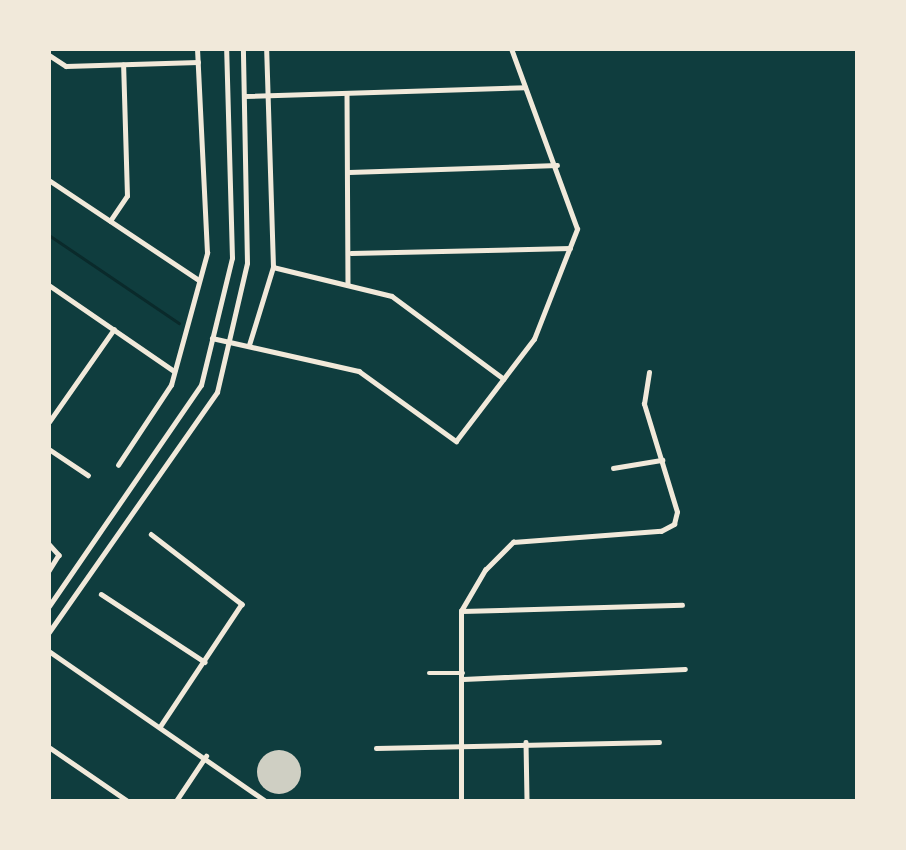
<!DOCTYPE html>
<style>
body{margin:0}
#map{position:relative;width:906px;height:850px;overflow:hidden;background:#0f3d3e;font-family:"Nunito Sans",sans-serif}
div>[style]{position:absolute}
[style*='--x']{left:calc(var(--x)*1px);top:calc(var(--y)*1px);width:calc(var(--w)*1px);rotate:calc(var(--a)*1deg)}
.stream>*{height:2.5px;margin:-1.25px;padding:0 1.25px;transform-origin:1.25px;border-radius:1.25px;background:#0a2a2b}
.building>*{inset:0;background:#cfcfc3}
.round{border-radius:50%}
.minor>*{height:4.5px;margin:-2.25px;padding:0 2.25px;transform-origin:2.25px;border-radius:2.25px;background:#f1e9da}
.tertiary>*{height:5px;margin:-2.5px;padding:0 2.5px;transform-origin:2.5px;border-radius:2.5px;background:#f1e9da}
span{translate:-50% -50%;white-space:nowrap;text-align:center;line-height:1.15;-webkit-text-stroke:5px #f1e9da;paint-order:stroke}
.frame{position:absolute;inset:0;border:51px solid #f1e9da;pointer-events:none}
</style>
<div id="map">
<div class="stream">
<i style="--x:49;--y:235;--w:157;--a:34.1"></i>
</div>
<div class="building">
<i class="round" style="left:257px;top:750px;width:44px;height:44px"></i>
</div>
<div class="minor">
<i style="--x:49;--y:55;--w:20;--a:33"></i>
<i style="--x:66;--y:66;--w:132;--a:-1.7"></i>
<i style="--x:347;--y:93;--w:192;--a:89.7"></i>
<i style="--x:245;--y:96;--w:280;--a:-1.8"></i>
<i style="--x:349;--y:172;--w:208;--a:-1.9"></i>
<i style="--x:49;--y:180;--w:180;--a:33.7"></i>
<i style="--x:110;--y:221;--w:30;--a:-56"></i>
<i style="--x:127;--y:196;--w:131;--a:-91.7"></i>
<i style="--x:351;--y:253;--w:219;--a:-1.3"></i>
<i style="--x:273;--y:267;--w:122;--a:13.7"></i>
<i style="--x:392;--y:296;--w:139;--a:36.5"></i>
<i style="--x:49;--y:285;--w:152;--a:34.5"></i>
<i style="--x:212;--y:338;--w:151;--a:12.7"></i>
<i style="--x:359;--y:371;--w:120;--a:35.8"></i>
<i style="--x:456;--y:441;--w:128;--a:-52.6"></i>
<i style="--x:534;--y:339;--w:118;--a:-68.6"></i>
<i style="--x:577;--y:229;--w:192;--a:-110.1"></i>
<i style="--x:249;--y:345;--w:82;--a:-72.9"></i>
<i style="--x:273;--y:267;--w:218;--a:-91.8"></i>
<i style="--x:49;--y:422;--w:113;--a:-55"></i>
<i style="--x:49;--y:449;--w:47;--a:33.7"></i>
<i style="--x:118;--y:465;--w:96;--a:-56.5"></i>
<i style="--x:171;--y:385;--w:137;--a:-74.7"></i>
<i style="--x:207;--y:253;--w:204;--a:-92.8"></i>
<i style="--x:613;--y:468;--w:50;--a:-9.3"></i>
<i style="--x:151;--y:534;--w:115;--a:37.6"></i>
<i style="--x:242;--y:604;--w:146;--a:123.6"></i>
<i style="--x:49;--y:544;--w:15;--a:48"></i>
<i style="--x:59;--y:555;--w:19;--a:122"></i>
<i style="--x:101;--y:594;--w:124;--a:33.2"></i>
<i style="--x:462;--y:611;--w:220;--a:-1.6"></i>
<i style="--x:49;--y:651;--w:264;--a:34.7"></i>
<i style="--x:429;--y:673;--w:34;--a:0"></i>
<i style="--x:463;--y:679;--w:222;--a:-2.6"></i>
<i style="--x:526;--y:742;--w:59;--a:89"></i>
<i style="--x:49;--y:747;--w:96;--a:34.4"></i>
<i style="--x:376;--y:748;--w:283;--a:-1.2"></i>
<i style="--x:176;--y:801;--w:54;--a:-56.3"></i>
<i style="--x:461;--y:801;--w:190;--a:-90"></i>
<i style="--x:461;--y:611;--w:48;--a:-59.7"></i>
<i style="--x:485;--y:570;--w:40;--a:-45"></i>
<i style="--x:513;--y:542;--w:148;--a:-4.3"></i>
<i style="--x:661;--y:531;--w:15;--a:-28"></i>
<i style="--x:674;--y:524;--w:12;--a:-76"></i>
<i style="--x:677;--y:512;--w:113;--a:-107"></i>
<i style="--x:644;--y:404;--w:32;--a:-81"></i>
</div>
<div class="tertiary">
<i style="--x:49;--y:606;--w:268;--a:-55.5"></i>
<i style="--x:201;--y:385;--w:131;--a:-76.3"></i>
<i style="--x:232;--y:258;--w:209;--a:-91.6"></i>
<i style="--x:49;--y:632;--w:293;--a:-55"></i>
<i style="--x:217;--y:392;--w:132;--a:-76.9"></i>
<i style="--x:247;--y:263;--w:214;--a:-91.1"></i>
</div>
<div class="frame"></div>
</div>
